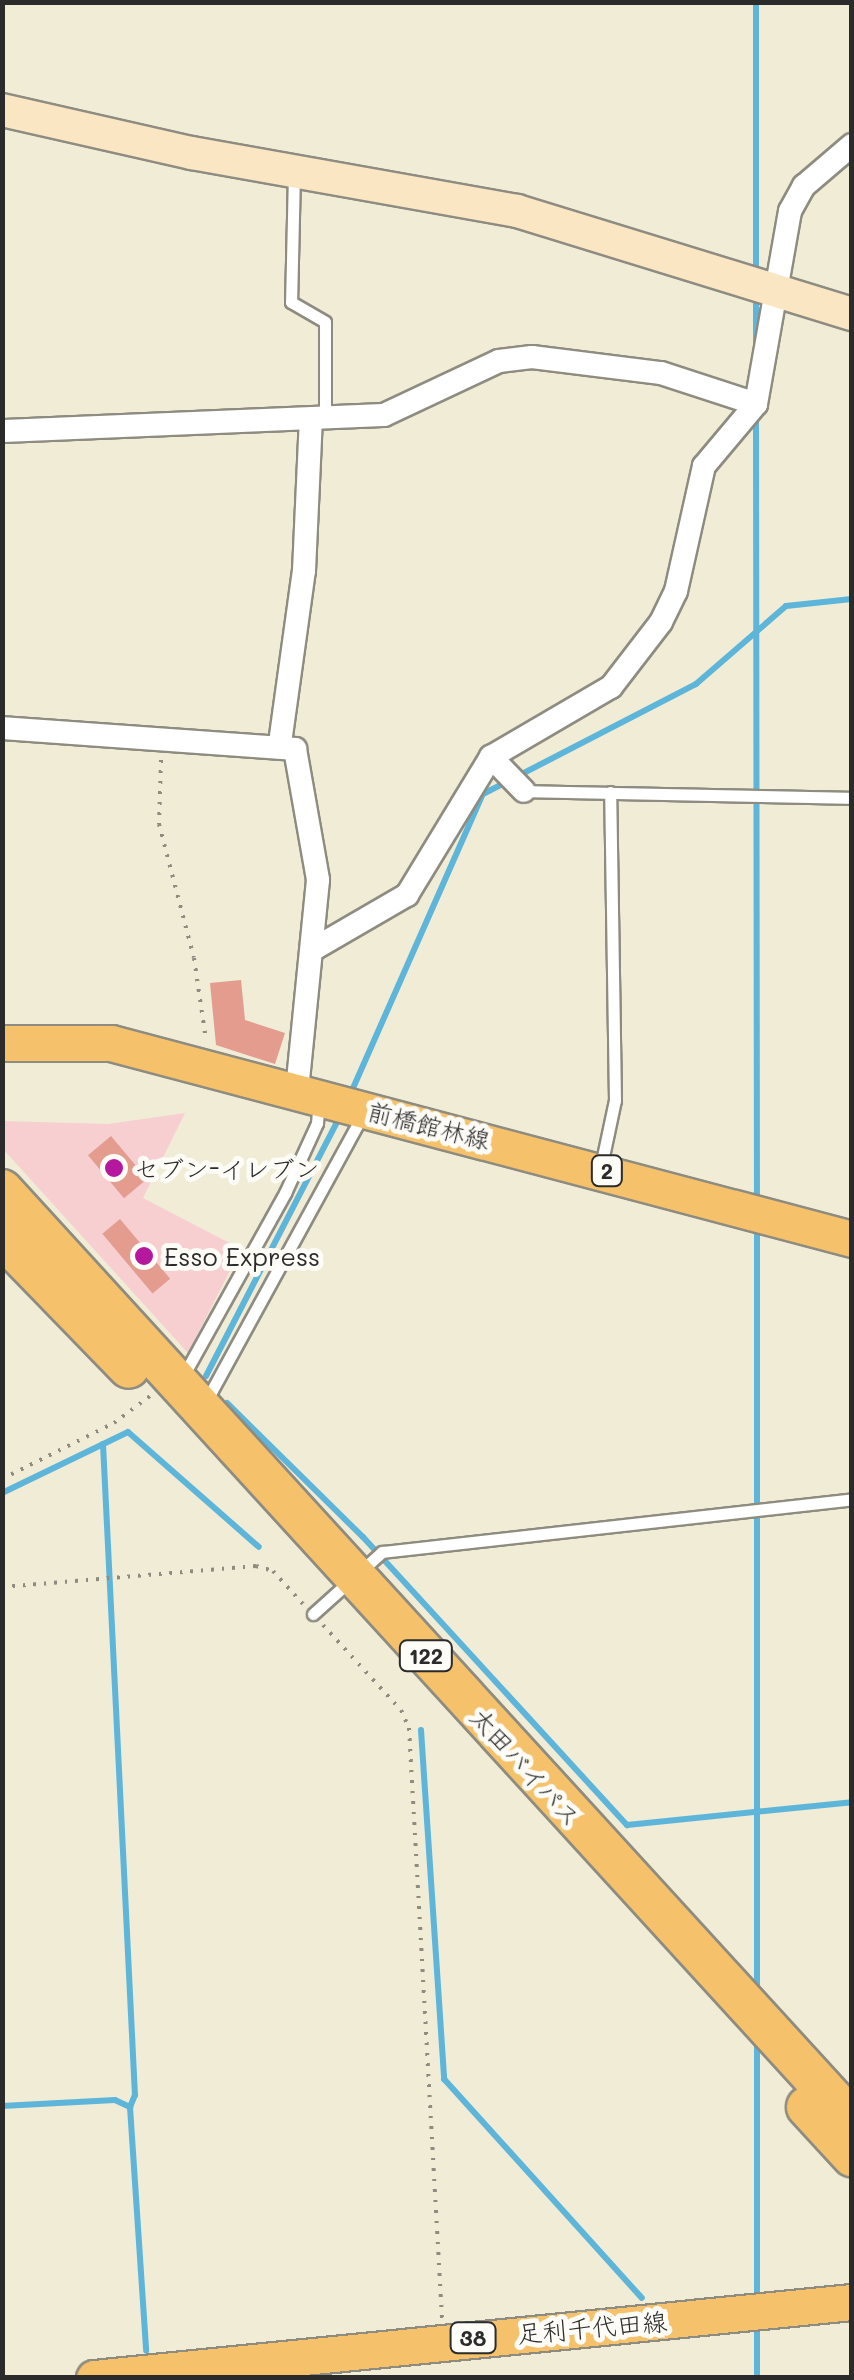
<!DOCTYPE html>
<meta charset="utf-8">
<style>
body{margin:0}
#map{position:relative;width:854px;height:2380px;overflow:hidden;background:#f0ecd6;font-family:Mali,"Klee One",sans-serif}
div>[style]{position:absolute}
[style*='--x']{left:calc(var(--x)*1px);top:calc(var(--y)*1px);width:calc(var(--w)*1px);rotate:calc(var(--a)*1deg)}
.built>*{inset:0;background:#f7cfd1}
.stream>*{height:6px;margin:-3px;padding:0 3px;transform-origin:3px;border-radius:3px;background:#5db5da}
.building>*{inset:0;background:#e39c8e;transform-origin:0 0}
.path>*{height:4px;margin-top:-2px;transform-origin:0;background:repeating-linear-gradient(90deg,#8e8c80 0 2.5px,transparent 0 10.5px)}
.roads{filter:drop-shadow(2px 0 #8e8c80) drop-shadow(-2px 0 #8e8c80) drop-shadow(0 2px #8e8c80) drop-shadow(0 -2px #8e8c80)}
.lane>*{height:11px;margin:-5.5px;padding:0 5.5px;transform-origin:5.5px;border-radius:5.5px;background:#fff}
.street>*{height:22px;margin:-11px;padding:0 11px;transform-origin:11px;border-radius:11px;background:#fff}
.secondary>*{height:32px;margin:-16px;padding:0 16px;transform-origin:16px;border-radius:16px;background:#fbe6c4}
.primary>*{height:35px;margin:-17.5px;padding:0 17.5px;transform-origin:17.5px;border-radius:17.5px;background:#f5c16b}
.highway>*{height:40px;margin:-20px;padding:0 20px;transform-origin:20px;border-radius:20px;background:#f5c16b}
.dots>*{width:28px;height:28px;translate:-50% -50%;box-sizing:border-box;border:5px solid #fdfcf7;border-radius:50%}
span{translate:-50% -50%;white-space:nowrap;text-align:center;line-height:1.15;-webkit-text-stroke:10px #fdfcf7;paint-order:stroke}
.shield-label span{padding:2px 8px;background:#fdfcf7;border:2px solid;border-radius:8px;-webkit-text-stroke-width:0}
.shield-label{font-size:22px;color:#2b2b2b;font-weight:700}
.street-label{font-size:25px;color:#2b2b2b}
.poi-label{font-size:25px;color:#2b2b2b}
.left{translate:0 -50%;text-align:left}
.frame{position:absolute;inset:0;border:5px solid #2b2b2b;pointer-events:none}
</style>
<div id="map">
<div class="built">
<i style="clip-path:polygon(185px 1113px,143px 1198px,241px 1249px,188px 1353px,3px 1149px,3px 1121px,108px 1124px)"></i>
</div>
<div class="stream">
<i style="--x:756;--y:2;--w:274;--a:90"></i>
<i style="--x:756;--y:294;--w:47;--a:90"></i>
<i style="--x:756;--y:414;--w:787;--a:89.93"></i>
<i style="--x:350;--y:1095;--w:329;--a:-66.2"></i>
<i style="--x:483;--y:794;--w:240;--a:-27.3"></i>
<i style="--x:696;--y:684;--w:119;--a:-40.9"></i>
<i style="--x:786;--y:606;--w:66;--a:-6.1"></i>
<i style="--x:757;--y:1224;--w:767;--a:90"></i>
<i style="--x:206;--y:1376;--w:294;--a:-62.7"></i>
<i style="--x:227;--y:1403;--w:191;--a:44.6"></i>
<i style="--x:363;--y:1537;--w:391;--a:47.5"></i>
<i style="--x:627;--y:1825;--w:226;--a:-5.8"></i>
<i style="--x:103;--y:1444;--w:652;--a:87.19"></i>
<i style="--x:135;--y:2095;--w:13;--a:113"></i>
<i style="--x:2;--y:1493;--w:140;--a:-25.8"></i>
<i style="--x:128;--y:1432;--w:174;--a:41.3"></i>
<i style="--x:421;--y:1730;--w:350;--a:86.2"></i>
<i style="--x:444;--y:2079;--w:295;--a:47.9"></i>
<i style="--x:757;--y:2039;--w:262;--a:90"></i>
<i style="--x:2;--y:2106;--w:113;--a:-3"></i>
<i style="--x:115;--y:2100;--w:17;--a:25"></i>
<i style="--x:130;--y:2107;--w:244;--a:86.2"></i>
<i style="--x:757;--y:2324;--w:54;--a:90"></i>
</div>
<div class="building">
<i style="clip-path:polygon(241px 980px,245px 1020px,285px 1033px,275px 1064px,216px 1045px,210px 983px)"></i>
<i style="left:111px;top:1136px;width:56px;height:30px;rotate:50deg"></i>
<i style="left:120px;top:1219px;width:78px;height:23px;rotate:50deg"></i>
</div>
<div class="path">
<i style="--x:161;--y:760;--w:64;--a:91.8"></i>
<i style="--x:159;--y:824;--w:138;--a:75.4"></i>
<i style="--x:194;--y:958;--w:83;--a:81.7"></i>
<i style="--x:2;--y:1479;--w:125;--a:-26.6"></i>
<i style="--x:114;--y:1423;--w:45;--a:-36.9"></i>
<i style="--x:2;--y:1587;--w:255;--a:-4.7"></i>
<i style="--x:256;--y:1566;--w:18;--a:16"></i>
<i style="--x:273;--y:1571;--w:45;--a:47.7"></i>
<i style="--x:323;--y:1625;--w:115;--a:47.5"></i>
<i style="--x:401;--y:1710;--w:20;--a:66"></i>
<i style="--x:409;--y:1728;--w:591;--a:86.8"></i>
</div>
<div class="roads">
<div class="lane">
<i style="--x:294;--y:173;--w:129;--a:91.3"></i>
<i style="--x:291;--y:302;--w:39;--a:30"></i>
<i style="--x:325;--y:322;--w:96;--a:90"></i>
<i style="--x:524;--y:791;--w:328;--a:1.2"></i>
<i style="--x:601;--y:1166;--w:67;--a:-78"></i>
<i style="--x:615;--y:1100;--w:308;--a:-90.9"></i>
<i style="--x:182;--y:1378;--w:212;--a:-60.9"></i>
<i style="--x:285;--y:1193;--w:77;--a:-65.4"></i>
<i style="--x:317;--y:1123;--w:21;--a:-85"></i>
<i style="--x:205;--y:1403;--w:331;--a:-61.3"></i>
<i style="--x:313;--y:1614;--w:93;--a:-41.9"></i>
<i style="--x:382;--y:1552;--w:473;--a:-6.4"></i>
</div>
<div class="street">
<i style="--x:2;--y:431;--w:382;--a:-2.4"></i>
<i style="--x:384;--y:415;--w:127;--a:-25.2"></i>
<i style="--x:499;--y:361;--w:33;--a:-7"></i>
<i style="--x:532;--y:357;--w:130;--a:7.1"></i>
<i style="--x:661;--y:373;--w:100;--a:18.1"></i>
<i style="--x:2;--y:728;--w:294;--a:4.1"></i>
<i style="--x:295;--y:749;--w:133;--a:80"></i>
<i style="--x:318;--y:880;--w:211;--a:95.7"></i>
<i style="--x:280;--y:743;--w:174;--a:-82.1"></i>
<i style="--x:304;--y:571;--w:152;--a:-87.4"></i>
<i style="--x:491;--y:757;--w:47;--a:45.9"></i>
<i style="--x:312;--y:950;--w:110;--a:-30.1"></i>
<i style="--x:407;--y:895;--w:162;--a:-58.7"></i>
<i style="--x:491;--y:757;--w:139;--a:-30.3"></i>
<i style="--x:611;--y:687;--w:82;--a:-52.4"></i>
<i style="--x:661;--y:622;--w:34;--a:-64"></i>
<i style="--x:676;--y:591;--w:128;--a:-77.4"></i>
<i style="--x:704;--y:466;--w:81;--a:-50"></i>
<i style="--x:756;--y:404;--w:196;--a:-80"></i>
<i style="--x:790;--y:211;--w:29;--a:-61"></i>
<i style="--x:804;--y:186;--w:63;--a:-40.5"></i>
</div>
<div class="secondary">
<i style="--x:2;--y:110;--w:195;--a:12.8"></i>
<i style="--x:192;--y:153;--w:330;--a:10.1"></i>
<i style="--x:517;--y:211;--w:350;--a:17.1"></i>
</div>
<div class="primary">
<i style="--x:2;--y:1043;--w:109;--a:0"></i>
<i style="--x:111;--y:1043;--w:766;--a:14.82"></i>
<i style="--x:94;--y:2378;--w:762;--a:-5.73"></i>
</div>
<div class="highway">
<i style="--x:2;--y:1190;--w:1260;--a:47.57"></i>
<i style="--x:2;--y:1237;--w:182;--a:45.9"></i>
<i style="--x:807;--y:2107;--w:67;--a:47.4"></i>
</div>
</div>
<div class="dots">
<i style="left:114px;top:1168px;background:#b5179e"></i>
<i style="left:144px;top:1256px;background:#b5179e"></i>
</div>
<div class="shield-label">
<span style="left:607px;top:1171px">2</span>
<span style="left:426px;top:1656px">122</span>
<span style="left:473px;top:2338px">38</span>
</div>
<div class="street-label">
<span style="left:429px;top:1125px;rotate:14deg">前橋館林線</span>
<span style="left:526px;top:1767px;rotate:48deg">太田バイパス</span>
<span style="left:592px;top:2327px;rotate:-5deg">足利千代田線</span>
</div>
<div class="poi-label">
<span class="left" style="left:134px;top:1168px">セブン-イレブン</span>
<span class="left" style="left:164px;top:1256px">Esso Express</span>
</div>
<div class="frame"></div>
</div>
